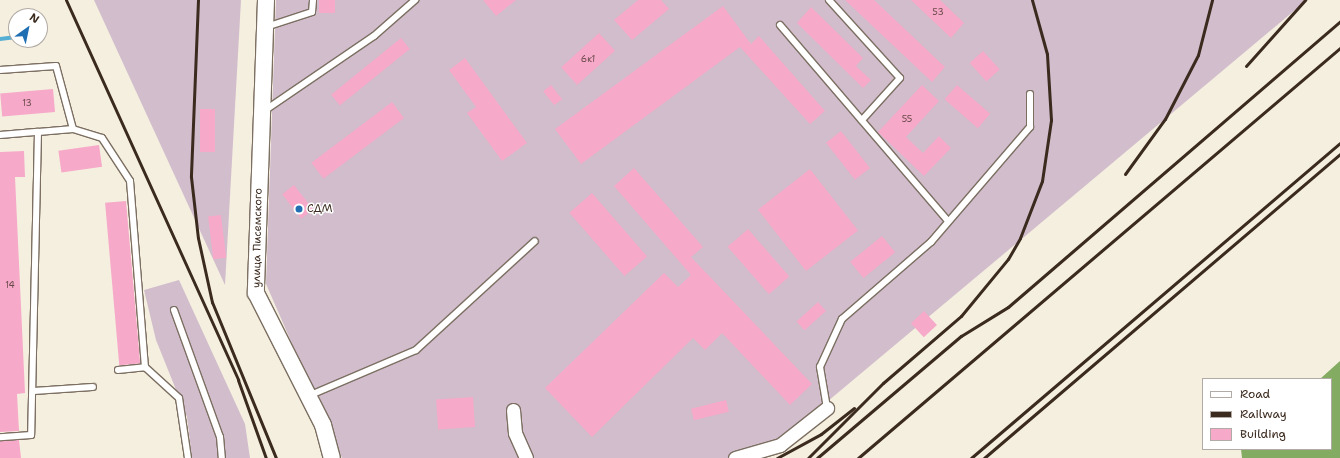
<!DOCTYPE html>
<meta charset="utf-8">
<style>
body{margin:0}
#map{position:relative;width:1340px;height:458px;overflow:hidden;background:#f5efdf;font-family:"Shantell Sans",sans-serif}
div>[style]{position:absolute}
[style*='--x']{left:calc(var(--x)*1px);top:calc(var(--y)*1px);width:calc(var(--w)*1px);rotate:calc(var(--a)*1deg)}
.industrial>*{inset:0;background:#d1bdcc}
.forest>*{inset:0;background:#84ab62}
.stream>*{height:3.5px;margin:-1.75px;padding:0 1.75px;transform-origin:1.75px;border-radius:1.75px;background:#55aed3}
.building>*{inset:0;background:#f6a9c9;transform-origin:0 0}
.roads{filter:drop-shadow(1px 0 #7c6f62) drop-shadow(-1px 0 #7c6f62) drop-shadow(0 1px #7c6f62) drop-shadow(0 -1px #7c6f62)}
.service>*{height:6px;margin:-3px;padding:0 3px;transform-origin:3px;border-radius:3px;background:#fff}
.minor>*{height:13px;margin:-6.5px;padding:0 6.5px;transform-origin:6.5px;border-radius:6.5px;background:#fff}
.tertiary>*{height:16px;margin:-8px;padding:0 8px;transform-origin:8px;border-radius:8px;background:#fff}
.rail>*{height:3px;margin:-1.5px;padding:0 1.5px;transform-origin:1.5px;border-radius:1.5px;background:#3b2a1e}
.dots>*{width:11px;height:11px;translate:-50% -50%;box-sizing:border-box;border:2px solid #fff;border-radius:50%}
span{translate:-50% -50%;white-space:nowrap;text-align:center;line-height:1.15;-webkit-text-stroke:3px #fff;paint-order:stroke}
.number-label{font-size:9px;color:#6a4a49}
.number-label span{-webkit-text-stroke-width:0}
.poi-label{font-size:11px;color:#3b2a1e}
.left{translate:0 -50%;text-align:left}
.street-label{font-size:11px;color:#3b2a1e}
.legend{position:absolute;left:1202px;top:378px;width:130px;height:72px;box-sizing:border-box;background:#fff;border:1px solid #b1aaa5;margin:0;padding:5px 7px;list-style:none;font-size:12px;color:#3b2a1e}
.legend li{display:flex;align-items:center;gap:8px;height:20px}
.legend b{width:20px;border:1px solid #b1aaa5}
.north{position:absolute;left:8px;top:8px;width:40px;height:40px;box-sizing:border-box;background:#fff;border:1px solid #b1aaa5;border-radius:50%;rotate:33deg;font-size:11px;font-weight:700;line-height:16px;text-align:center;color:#3b2a1e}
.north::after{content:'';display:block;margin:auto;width:14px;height:18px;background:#1f6fb2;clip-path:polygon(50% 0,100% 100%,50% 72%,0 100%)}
</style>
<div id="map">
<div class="industrial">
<i style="clip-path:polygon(94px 0,241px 0,225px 285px)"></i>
<i style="clip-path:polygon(276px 0,1307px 0,760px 458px,342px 458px,266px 284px)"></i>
<i style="clip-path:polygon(179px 280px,245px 424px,250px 458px,192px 458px,187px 417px,156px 340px,144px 290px)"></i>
</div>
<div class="forest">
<i style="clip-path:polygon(1340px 361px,1340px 458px,1242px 458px,1241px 449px,1331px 449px,1331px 379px,1320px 379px)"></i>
</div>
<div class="stream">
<i style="--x:0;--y:39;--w:16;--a:-7"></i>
</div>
<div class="building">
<i style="left:319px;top:0;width:16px;height:13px"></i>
<i style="clip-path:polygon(483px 0,516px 0,496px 16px)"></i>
<i style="clip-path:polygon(638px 0,661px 0,669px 9px,632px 40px,614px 20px)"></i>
<i style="clip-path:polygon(845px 0,874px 0,945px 67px,932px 82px)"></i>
<i style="clip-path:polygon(911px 0,940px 0,964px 23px,951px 38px)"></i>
<i style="clip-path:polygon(723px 6px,751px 44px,759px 36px,825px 111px,810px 124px,740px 47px,581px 164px,555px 129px)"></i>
<i style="clip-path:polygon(811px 7px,863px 58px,856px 66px,871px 80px,863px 88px,797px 23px)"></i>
<i style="left:599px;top:33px;width:24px;height:51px;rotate:48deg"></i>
<i style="left:401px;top:38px;width:14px;height:90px;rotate:51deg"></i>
<i style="left:983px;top:51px;width:25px;height:18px;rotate:48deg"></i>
<i style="clip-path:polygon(465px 58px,527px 143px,502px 161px,467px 113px,476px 107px,449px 70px)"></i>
<i style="left:551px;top:85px;width:18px;height:10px;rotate:52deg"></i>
<i style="clip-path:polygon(922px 85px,939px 101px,906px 137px,923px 153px,939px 136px,951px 148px,924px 176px,878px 132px)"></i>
<i style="left:957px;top:85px;width:44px;height:19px;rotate:41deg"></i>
<i style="left:53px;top:89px;width:23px;height:53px;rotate:85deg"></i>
<i style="left:392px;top:102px;width:20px;height:101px;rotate:53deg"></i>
<i style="left:200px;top:109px;width:15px;height:43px"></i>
<i style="left:841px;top:131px;width:47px;height:19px;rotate:52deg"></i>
<i style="left:99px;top:145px;width:22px;height:41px;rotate:82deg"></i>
<i style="clip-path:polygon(24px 151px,25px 177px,15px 177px,25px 393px,17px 394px,19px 431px,0 432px,0 152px)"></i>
<i style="clip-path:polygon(634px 168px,703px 247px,691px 257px,812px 384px,790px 405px,722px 333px,705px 350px,693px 338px,592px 437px,545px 388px,664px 273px,678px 287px,691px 275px,614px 186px)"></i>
<i style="left:810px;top:169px;width:78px;height:66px;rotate:52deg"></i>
<i style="left:294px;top:185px;width:31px;height:15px;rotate:52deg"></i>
<i style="left:592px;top:193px;width:84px;height:30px;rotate:49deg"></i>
<i style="left:126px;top:201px;width:163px;height:21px;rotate:85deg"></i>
<i style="left:221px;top:215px;width:43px;height:13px;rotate:83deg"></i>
<i style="left:748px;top:229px;width:63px;height:27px;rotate:49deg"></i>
<i style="left:882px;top:236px;width:21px;height:41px;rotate:51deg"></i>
<i style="left:818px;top:302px;width:12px;height:29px;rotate:48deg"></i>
<i style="left:924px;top:311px;width:19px;height:18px;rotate:47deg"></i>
<i style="left:473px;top:397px;width:30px;height:37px;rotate:86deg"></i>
<i style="left:726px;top:400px;width:12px;height:36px;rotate:76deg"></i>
<i style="clip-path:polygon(19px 440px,21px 458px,0 458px,0 441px)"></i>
</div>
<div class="roads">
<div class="service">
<i style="--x:829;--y:0;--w:105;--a:47.7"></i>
<i style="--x:900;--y:78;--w:57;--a:132.1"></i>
<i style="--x:780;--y:25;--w:258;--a:49.4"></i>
<i style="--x:266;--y:27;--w:48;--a:-18.1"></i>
<i style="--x:312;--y:12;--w:12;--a:-85"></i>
<i style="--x:0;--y:70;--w:56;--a:-4.1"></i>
<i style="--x:56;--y:66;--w:65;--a:74.9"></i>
<i style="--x:73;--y:129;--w:35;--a:175"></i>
<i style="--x:264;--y:111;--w:133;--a:-34.3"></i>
<i style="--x:374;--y:36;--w:55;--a:-41.3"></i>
<i style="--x:73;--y:129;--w:30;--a:17"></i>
<i style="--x:102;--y:138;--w:51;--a:56.9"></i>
<i style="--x:130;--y:181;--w:187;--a:85.4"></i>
<i style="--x:145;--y:367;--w:46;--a:42.4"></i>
<i style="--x:179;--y:398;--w:61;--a:81.5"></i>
<i style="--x:0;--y:135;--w:38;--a:-5"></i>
<i style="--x:38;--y:132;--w:303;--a:91.3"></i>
<i style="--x:31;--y:435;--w:31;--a:176"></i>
<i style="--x:174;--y:310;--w:135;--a:70.1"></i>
<i style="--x:220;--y:437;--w:21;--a:85"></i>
<i style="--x:118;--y:370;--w:27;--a:-6"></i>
<i style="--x:33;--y:391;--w:60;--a:-3.8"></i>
<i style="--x:308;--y:396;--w:117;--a:-23.1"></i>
<i style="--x:416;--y:350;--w:161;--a:-42.5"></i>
<i style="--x:827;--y:408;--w:42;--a:-99.7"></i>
<i style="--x:820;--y:367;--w:53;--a:-65.4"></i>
<i style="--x:842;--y:319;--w:118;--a:-40.9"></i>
<i style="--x:931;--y:242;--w:152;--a:-49.3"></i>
<i style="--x:1030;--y:127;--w:33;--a:-90"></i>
</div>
<div class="minor">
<i style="--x:513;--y:410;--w:23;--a:85"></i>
<i style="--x:515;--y:433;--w:27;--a:66"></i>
<i style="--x:735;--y:458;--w:47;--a:-16.1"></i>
<i style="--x:780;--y:445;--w:60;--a:-38.2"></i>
</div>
<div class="tertiary">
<i style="--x:266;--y:0;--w:293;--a:92"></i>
<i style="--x:256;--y:293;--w:148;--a:63.1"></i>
<i style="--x:323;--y:425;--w:34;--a:75"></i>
</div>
</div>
<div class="rail">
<i style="--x:66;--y:0;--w:417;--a:65.6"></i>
<i style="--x:238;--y:380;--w:83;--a:70.3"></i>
<i style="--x:198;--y:0;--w:177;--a:92.3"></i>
<i style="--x:191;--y:177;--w:61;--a:83.5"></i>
<i style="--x:198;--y:238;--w:66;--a:77.7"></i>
<i style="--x:212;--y:302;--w:169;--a:67.7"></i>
<i style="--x:1246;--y:66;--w:89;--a:-48.2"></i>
<i style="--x:1125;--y:174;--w:68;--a:-54"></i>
<i style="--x:1165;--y:119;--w:72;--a:-62.7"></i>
<i style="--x:1198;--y:55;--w:57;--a:-75.7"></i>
<i style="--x:777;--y:458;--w:50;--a:-28.6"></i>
<i style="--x:821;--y:434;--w:42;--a:-38.2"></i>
<i style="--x:808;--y:458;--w:106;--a:-45"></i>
<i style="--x:883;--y:383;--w:103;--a:-40.7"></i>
<i style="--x:961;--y:316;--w:74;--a:-50.5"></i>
<i style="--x:1008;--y:259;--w:24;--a:-60"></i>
<i style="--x:1020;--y:238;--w:61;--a:-68.9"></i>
<i style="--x:1042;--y:181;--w:62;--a:-81.6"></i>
<i style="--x:1051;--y:120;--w:66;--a:-93.5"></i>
<i style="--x:1047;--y:54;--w:56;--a:-105.5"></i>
<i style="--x:817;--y:458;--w:189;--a:-40.3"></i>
<i style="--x:961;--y:336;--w:55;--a:-31.7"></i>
<i style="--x:1008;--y:307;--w:438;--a:-40.7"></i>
<i style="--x:858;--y:458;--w:633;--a:-40.39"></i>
<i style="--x:971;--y:458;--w:485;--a:-40.5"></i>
<i style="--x:984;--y:458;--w:468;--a:-40.5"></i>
</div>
<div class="dots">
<i style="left:299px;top:209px;background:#1f6fb2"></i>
</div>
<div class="number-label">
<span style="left:938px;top:12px">53</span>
<span style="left:588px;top:59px">6к1</span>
<span style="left:27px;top:103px">13</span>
<span style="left:907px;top:119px">55</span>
<span style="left:10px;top:285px">14</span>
</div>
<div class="poi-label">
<span class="left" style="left:307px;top:209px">СДМ</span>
</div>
<div class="street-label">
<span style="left:258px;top:238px;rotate:-89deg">улица Писемского</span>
</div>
<ul class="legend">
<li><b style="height:5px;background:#fff"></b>Road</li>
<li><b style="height:5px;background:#3b2a1e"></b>Railway</li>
<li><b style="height:11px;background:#f6a9c9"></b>Building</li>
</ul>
<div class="north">N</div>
</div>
